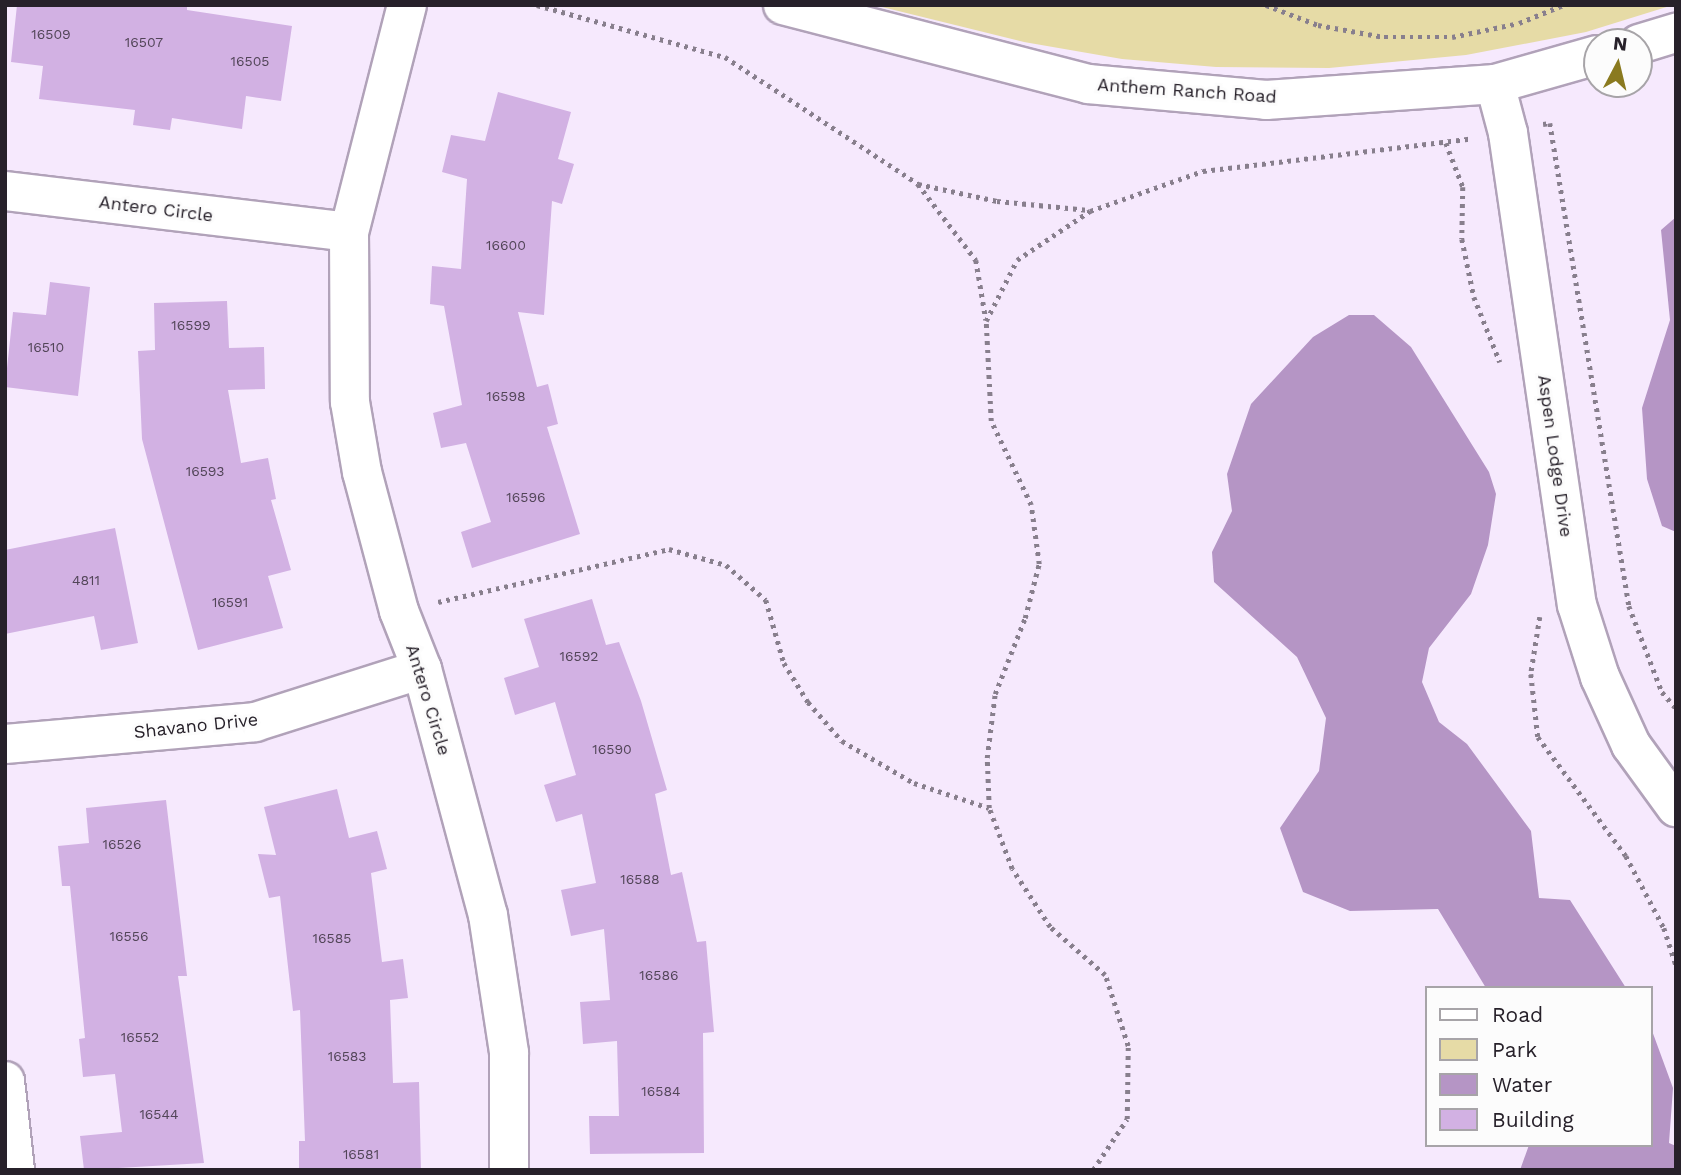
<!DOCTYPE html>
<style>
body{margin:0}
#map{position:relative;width:1681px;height:1175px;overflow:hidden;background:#f6e9fd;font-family:"Work Sans",sans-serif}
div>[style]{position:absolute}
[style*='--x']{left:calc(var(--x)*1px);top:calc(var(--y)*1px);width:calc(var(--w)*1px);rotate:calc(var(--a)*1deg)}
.green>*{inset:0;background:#e6dba6}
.water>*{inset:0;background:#b595c5}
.building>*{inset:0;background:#d2b1e3}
.path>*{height:4.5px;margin-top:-2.25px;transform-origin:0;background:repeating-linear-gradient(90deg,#887f8d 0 3.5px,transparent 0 8.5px)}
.roads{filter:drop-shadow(2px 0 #b1a2b9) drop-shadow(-2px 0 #b1a2b9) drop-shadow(0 2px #b1a2b9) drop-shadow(0 -2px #b1a2b9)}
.street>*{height:38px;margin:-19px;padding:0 19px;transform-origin:19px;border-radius:19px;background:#fff}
.secondary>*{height:38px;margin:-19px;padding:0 19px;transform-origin:19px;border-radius:19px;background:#fff}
span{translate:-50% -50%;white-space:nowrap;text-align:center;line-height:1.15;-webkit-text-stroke:6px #fcfcfc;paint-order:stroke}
.number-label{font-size:14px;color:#524558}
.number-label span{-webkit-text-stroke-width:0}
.street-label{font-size:18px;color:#27212a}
.frame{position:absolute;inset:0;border:7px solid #27212a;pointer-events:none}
.legend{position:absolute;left:1425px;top:986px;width:228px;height:161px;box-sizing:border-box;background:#fcfcfc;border:2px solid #a7a4a8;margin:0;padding:9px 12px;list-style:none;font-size:21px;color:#27212a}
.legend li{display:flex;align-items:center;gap:14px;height:35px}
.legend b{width:35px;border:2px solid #a7a4a8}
.north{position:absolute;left:1583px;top:28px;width:70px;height:70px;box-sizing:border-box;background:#fcfcfc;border:2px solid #a7a4a8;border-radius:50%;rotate:7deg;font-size:19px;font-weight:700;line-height:28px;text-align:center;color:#27212a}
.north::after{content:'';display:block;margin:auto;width:24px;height:32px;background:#8a7a1f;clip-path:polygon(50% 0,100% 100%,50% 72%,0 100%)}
</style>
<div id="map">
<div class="green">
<i style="clip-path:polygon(874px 5px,1673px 5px,1586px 32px,1466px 55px,1329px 68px,1216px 67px,1122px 59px,1024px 42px)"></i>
</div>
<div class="water">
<i style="clip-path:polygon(1676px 217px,1676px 532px,1662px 526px,1647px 479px,1642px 408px,1670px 320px,1661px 230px)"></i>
<i style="clip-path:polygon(1349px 315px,1374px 315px,1411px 347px,1489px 472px,1496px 494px,1488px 545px,1471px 594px,1429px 648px,1422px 682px,1439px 722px,1467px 744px,1531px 831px,1539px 898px,1570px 900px,1626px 988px,1486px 988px,1438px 909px,1350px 911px,1303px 892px,1280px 828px,1319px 771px,1326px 718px,1297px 657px,1214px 582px,1212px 552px,1232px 511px,1227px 474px,1251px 404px,1313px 337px)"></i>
<i style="clip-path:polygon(1651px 1028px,1673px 1088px,1669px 1143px,1676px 1146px,1676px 1170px,1520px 1170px,1529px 1145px,1651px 1145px)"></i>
</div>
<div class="building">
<i style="clip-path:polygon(17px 5px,187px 5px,187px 10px,292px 26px,281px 101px,246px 96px,242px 129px,172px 118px,170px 130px,133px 125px,135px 110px,39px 99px,43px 66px,11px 62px)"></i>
<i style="clip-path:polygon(498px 92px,571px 112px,558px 159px,574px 164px,562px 204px,552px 201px,544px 315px,518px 312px,537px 387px,548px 384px,558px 424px,547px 427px,580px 534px,472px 568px,461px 532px,491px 522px,466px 443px,441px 448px,433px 413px,462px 405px,444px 306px,430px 304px,432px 266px,461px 269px,467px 179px,442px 172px,451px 135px,485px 141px)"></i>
<i style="clip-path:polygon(50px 282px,90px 287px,78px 396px,5px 387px,13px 312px,46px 315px)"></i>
<i style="clip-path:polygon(227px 301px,229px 348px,264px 347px,265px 389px,228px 390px,241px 463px,268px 458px,276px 499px,271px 500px,291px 570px,268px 576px,283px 628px,198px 650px,142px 439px,138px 351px,155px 350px,154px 303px)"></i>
<i style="clip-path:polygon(115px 528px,138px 643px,101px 650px,94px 616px,5px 634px,5px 550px)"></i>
<i style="clip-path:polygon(592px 599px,606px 645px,619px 642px,641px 701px,667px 790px,655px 794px,671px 875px,682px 872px,697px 942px,706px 941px,714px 1032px,703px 1033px,704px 1153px,590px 1154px,589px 1116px,619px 1116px,617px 1041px,583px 1044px,580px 1002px,610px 1000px,604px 929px,571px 936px,561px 890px,596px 883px,582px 814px,556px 822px,544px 785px,576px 775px,555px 702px,515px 715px,504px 678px,539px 667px,524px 619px)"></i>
<i style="clip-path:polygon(337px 789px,349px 838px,377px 831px,387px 869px,371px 873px,382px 962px,403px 959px,408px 998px,390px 1000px,393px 1083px,419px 1082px,421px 1170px,299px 1170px,299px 1141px,305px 1141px,300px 1010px,293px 1011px,280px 896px,269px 898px,258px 854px,276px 855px,264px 807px)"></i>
<i style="clip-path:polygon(166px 800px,187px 976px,178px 976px,204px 1163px,84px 1170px,80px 1136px,122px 1132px,115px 1074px,83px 1077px,79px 1039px,85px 1038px,70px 886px,62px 886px,58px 846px,89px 843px,86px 808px)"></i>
</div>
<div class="path">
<i style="--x:537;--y:5;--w:195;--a:15.5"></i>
<i style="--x:725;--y:57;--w:231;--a:33.3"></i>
<i style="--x:918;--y:184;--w:96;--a:52.7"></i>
<i style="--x:976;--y:260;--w:61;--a:80.5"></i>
<i style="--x:1266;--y:5;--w:56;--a:21"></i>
<i style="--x:1318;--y:25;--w:67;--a:10.3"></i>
<i style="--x:1384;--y:37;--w:68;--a:0"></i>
<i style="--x:1452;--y:37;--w:68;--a:-11.8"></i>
<i style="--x:1519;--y:23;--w:48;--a:-22.2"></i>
<i style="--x:1543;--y:124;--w:7;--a:-8"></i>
<i style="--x:1550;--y:123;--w:489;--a:80.7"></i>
<i style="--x:1629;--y:606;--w:92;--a:69"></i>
<i style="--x:1662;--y:692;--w:21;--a:49"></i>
<i style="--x:1446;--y:143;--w:47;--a:68.9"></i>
<i style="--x:1463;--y:187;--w:52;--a:91.1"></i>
<i style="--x:1462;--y:239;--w:59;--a:78.3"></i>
<i style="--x:1474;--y:297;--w:70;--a:68.2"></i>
<i style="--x:918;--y:184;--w:81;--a:12.1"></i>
<i style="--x:997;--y:201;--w:92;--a:5.6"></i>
<i style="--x:438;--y:602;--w:237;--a:-12.9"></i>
<i style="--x:669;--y:549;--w:59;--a:15.7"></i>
<i style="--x:726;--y:565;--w:53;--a:41.2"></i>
<i style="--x:766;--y:600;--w:66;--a:74.1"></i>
<i style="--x:784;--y:663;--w:46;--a:58.4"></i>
<i style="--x:808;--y:702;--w:52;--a:48.9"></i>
<i style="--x:842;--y:741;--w:83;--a:30.3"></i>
<i style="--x:914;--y:783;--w:79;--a:18.4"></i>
<i style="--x:1540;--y:617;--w:58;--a:99"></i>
<i style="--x:1531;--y:674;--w:63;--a:83.7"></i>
<i style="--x:1538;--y:737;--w:148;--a:53.5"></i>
<i style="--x:1626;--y:856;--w:81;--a:62.2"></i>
<i style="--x:1664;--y:928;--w:38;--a:72"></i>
<i style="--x:1093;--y:1170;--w:61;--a:-56.3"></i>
<i style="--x:1127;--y:1119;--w:73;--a:-89.2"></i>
<i style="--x:1128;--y:1046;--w:75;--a:-107.9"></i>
<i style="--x:1105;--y:975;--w:73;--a:-138.9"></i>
<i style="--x:1050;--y:927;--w:69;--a:-123.2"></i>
<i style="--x:1012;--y:869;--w:65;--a:-110.7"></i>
<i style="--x:989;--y:808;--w:50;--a:-92.3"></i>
<i style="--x:987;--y:758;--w:64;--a:-82.9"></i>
<i style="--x:995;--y:694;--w:82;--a:-68.5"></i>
<i style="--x:1025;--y:618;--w:56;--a:-75.5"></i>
<i style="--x:1039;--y:564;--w:60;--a:-97.7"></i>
<i style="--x:1031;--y:505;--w:93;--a:-115.5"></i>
<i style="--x:991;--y:421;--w:100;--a:-92.9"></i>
<i style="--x:986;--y:321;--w:68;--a:-63.1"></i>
<i style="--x:1017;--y:260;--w:88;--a:-33.9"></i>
<i style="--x:1090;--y:211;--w:120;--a:-19.5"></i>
<i style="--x:1203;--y:171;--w:268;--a:-6.9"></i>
</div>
<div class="roads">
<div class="street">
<i style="--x:407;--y:5;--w:234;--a:104.3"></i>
<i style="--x:349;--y:232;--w:170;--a:89.7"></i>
<i style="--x:350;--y:402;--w:71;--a:80.3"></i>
<i style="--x:362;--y:472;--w:144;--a:75.1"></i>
<i style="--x:399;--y:611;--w:62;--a:68.4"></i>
<i style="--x:422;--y:669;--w:255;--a:75"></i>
<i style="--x:488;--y:915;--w:140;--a:81.3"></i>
<i style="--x:509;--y:1053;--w:117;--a:90"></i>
<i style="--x:1495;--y:84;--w:51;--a:75.1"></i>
<i style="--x:1508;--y:133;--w:477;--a:81.7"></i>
<i style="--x:1577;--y:605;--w:76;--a:72.3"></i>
<i style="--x:1600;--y:677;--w:75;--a:65.5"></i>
<i style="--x:1631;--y:745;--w:77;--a:54"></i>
<i style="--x:5;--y:191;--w:346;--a:6.8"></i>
<i style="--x:5;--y:744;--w:251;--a:-5"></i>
<i style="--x:255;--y:722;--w:175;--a:-17.6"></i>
<i style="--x:5;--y:1081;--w:90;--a:83.6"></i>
</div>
<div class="secondary">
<i style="--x:783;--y:5;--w:315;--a:14.5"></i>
<i style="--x:1088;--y:84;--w:179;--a:5.1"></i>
<i style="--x:1266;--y:100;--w:230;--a:-4"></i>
<i style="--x:1495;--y:84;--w:106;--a:-15.9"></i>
<i style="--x:1639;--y:44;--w:39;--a:-17"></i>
</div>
</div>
<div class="number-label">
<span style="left:51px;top:34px">16509</span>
<span style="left:144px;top:42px">16507</span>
<span style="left:250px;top:61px">16505</span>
<span style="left:506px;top:245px">16600</span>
<span style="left:191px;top:325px">16599</span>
<span style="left:46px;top:347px">16510</span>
<span style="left:506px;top:396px">16598</span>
<span style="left:205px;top:471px">16593</span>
<span style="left:526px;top:497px">16596</span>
<span style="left:86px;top:580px">4811</span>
<span style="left:230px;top:602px">16591</span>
<span style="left:579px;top:656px">16592</span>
<span style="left:612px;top:749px">16590</span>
<span style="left:122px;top:844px">16526</span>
<span style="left:640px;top:879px">16588</span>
<span style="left:129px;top:936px">16556</span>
<span style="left:332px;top:938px">16585</span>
<span style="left:659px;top:975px">16586</span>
<span style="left:140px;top:1037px">16552</span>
<span style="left:347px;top:1056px">16583</span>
<span style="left:661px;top:1091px">16584</span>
<span style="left:159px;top:1114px">16544</span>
<span style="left:361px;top:1154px">16581</span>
</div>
<div class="street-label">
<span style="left:1187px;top:91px;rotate:4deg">Anthem Ranch Road</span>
<span style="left:156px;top:209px;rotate:7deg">Antero Circle</span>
<span style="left:1555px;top:456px;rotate:82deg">Aspen Lodge Drive</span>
<span style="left:428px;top:700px;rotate:73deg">Antero Circle</span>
<span style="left:196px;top:726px;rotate:-6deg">Shavano Drive</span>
</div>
<div class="frame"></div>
<ul class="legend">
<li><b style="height:9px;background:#fff"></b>Road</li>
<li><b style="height:19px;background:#e6dba6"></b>Park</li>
<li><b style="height:19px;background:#b595c5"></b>Water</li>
<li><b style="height:19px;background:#d2b1e3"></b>Building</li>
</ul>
<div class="north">N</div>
</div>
